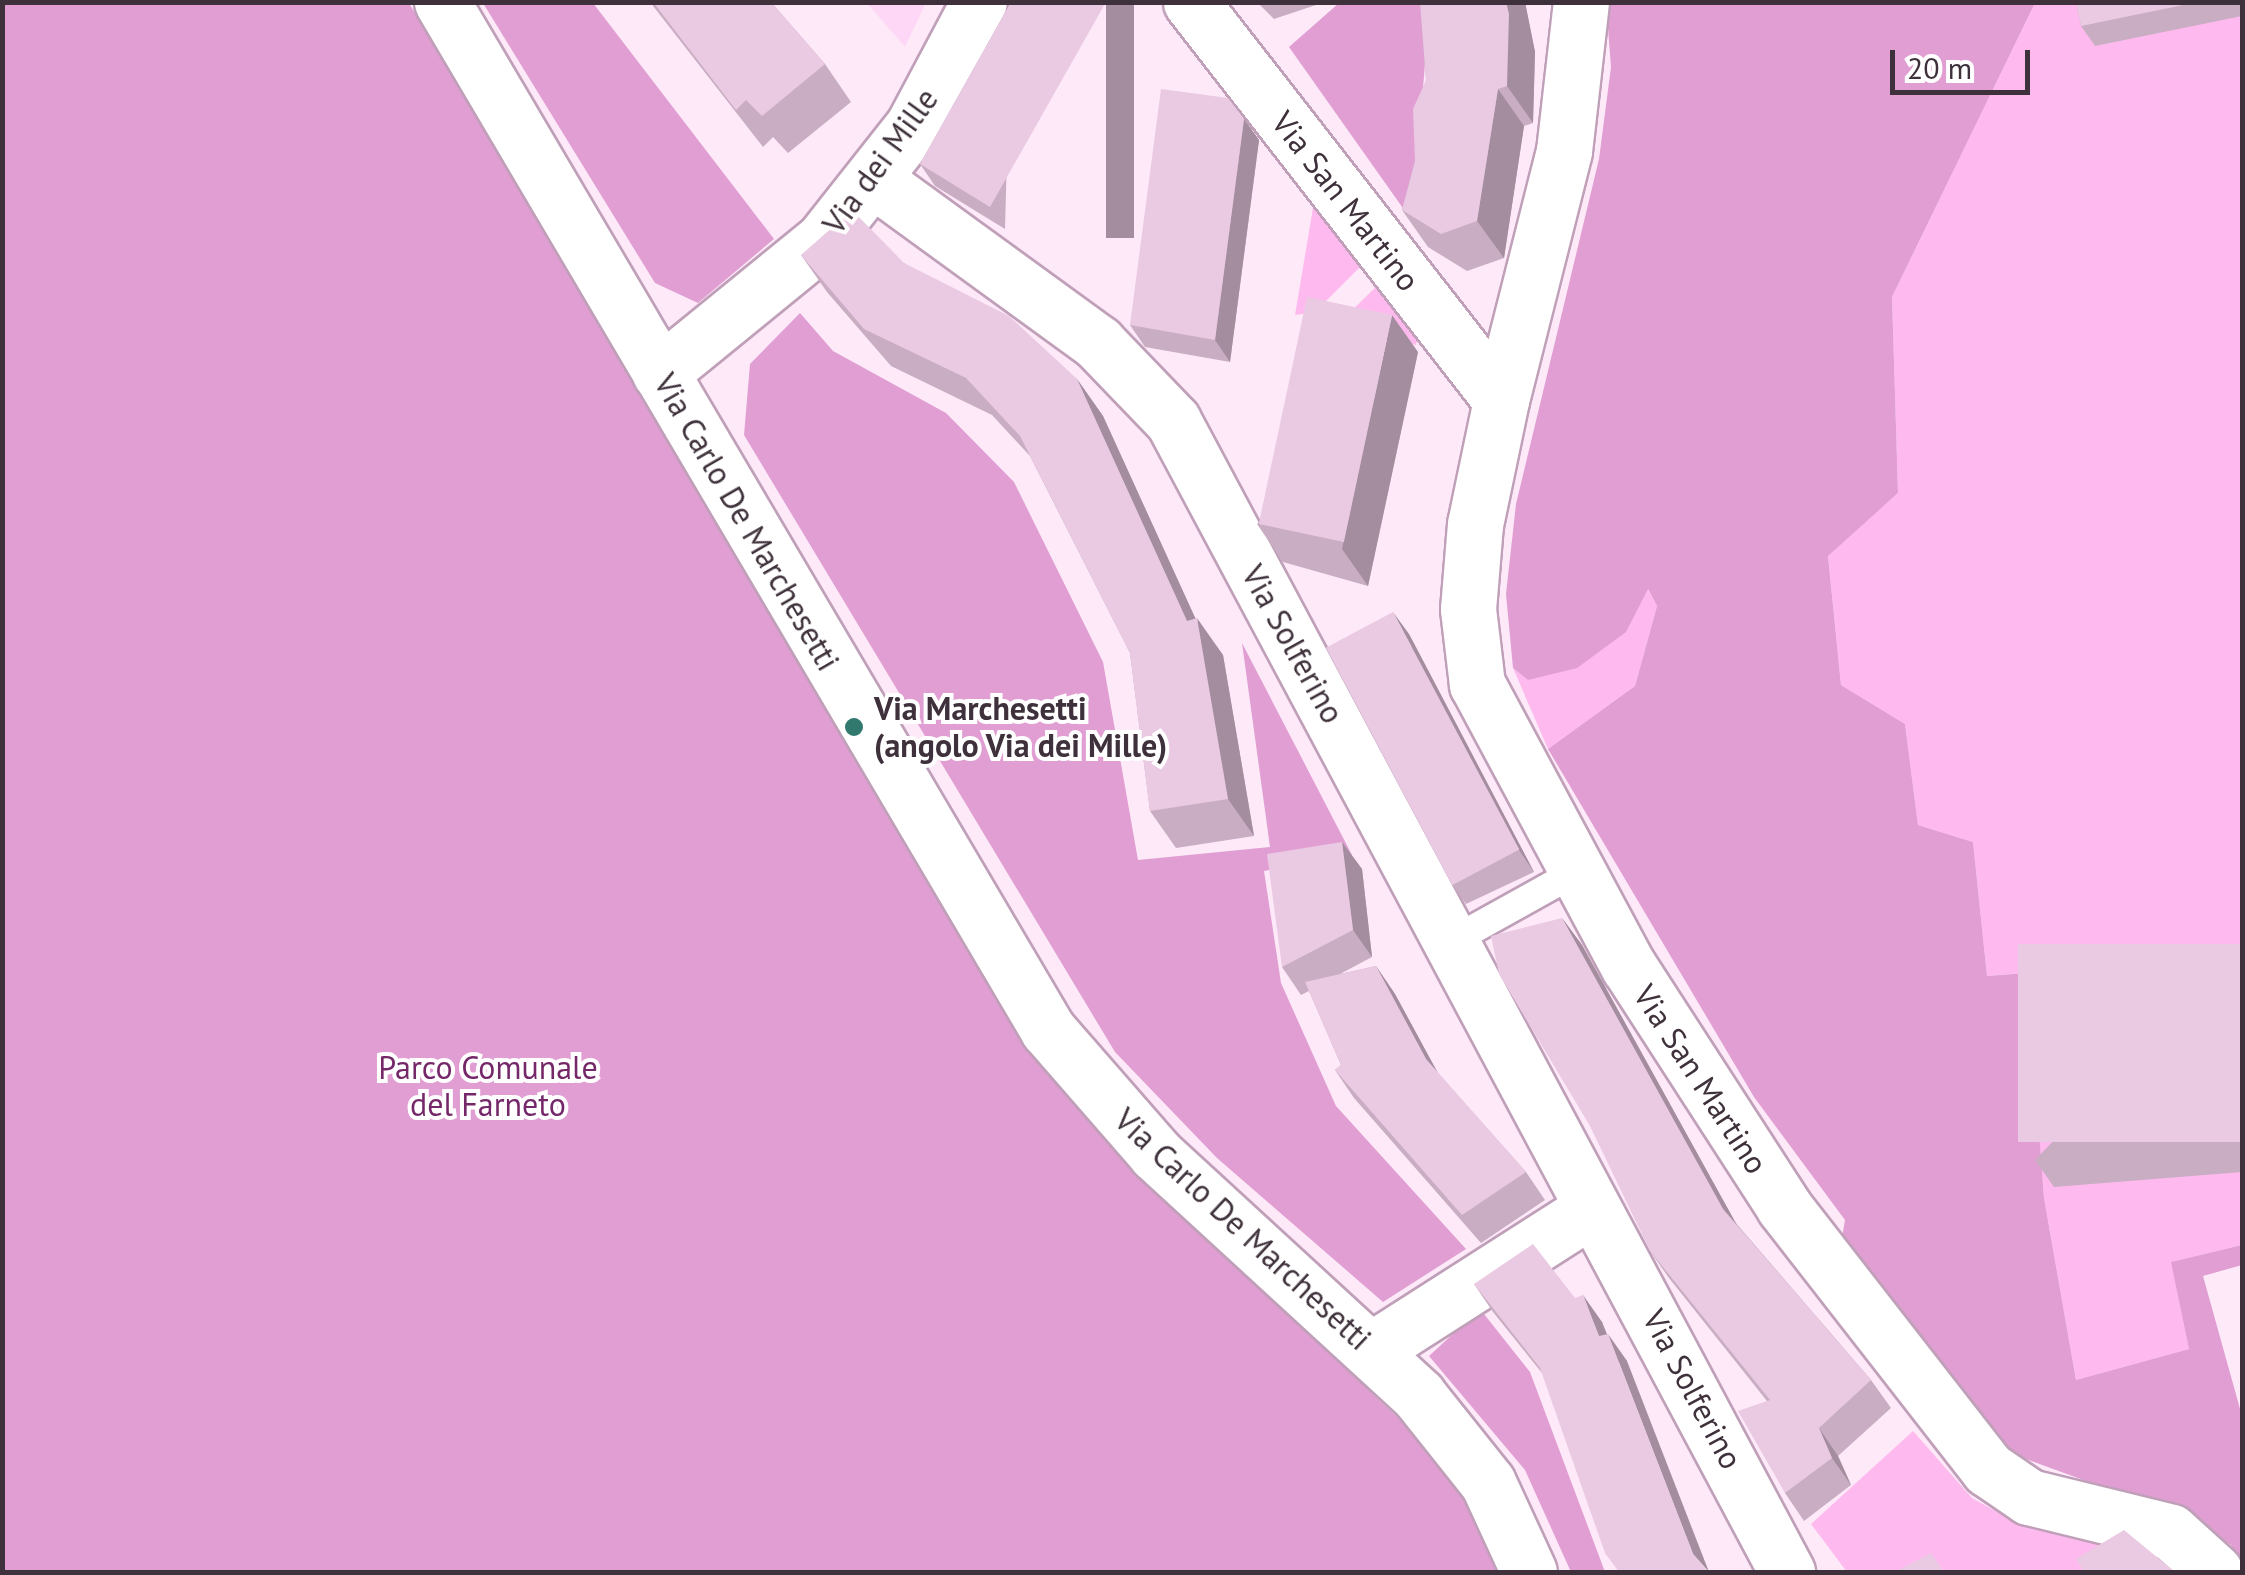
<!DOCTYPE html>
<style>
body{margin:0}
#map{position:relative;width:2245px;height:1575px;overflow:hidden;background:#fde9f8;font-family:"PT Sans",sans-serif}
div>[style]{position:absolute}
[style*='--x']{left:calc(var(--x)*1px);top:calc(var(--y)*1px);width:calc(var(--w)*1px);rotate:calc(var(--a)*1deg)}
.built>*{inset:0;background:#ffd7f6}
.green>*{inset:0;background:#febaef}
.forest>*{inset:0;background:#e09ed2}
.roads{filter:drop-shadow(2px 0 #c0a0b9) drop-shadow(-2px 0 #c0a0b9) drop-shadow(0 2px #c0a0b9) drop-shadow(0 -2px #c0a0b9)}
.lane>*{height:28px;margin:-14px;padding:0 14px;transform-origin:14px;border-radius:14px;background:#fff}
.street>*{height:55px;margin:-27.5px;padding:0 27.5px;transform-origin:27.5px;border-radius:27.5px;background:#fff}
.secondary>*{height:55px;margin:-27.5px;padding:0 27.5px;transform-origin:27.5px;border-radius:27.5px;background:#fff}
.wall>*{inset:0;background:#c9adc2}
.shaded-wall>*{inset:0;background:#a48d9e;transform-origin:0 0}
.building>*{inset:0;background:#eac9e2;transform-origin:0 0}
.dots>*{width:28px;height:28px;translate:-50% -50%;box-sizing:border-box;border:5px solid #fff;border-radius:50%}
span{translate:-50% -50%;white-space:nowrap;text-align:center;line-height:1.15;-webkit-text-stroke:8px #fff;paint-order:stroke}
.street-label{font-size:32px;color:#3e313b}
.poi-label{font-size:32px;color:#3e313b;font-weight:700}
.left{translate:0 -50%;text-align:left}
.park-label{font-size:32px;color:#752869}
.frame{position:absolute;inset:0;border:5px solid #3e313b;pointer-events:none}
.scale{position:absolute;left:1890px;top:50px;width:140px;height:45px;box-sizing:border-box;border:5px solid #3e313b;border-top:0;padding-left:12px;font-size:30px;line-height:35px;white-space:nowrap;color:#3e313b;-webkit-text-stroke:8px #fff;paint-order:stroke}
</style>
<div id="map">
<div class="built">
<i style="clip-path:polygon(867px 3px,926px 3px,905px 47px)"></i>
</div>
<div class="green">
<i style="clip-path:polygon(2035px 3px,2242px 3px,2242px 1245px,2172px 1262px,2189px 1349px,2076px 1380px,2044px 1198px,2026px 973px,1987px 976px,1973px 842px,1918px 825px,1905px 724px,1841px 685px,1828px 555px,1898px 493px,1892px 297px)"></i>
<i style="clip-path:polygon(1315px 196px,1367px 260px,1315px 312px,1295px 315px)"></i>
<i style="clip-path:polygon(1384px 279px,1420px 328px,1416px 345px,1334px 328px)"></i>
<i style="clip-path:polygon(1647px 588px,1657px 606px,1635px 686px,1548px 749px,1513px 668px,1528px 680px)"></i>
<i style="clip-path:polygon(1913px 1431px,1972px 1498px,2001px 1514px,2121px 1546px,2106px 1572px,1847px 1572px,1811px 1524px)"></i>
</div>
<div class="forest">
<i style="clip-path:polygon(3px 3px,409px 3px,1002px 1005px,1072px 1102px,1164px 1198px,1413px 1432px,1460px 1492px,1497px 1572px,3px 1572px)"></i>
<i style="clip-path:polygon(483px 3px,593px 3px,774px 239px,698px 303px,655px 283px)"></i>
<i style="clip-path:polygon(1339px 3px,1430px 3px,1412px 221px,1289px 47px)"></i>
<i style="clip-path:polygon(1606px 3px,2035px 3px,1892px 297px,1898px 493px,1828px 556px,1841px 685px,1905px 724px,1918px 825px,1973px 842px,1987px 976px,2027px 973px,2044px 1198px,2076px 1380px,2189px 1349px,2171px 1262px,2242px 1245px,2242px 1265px,2203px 1276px,2242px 1416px,2242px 1566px,2231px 1545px,2193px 1520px,2015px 1455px,1962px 1391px,1930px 1370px,1839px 1255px,1845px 1220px,1754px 1097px,1548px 749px,1635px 686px,1657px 606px,1648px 589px,1626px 632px,1577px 668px,1528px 680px,1513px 668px,1506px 594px,1516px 504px,1599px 159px,1611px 67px)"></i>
<i style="clip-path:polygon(800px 313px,833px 351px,946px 413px,1014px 482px,1103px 662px,1138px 860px,1270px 847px,1242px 643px,1352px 855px,1264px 871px,1281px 983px,1336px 1106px,1466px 1249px,1383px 1302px,1217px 1158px,1115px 1052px,744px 435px,750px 364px)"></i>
<i style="clip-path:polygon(1480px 1309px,1530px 1372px,1605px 1572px,1571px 1572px,1525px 1470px,1429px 1356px)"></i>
</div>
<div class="roads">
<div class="lane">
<i style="--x:1452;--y:941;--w:142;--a:-29.1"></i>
</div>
<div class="street">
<i style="--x:1191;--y:2;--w:504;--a:52.09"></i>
<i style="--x:1501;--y:400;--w:127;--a:101.8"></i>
<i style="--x:1475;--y:524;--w:85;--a:94.7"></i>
<i style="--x:1468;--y:609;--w:76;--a:83.2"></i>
<i style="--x:1477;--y:684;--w:321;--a:61.8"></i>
<i style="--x:1629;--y:967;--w:286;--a:57.1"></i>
<i style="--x:1784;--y:1207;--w:332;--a:52.1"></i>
<i style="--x:1988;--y:1469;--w:50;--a:34.3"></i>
<i style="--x:2029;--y:1497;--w:146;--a:13.8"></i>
<i style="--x:2171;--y:1532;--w:59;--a:42.3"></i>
<i style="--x:874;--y:180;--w:277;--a:36"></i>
<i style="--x:1098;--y:343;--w:108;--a:46.1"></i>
<i style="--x:1173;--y:421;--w:1305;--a:61.92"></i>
<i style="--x:660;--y:373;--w:210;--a:-39.2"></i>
<i style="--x:823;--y:240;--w:145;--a:-51.7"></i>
<i style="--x:913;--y:126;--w:140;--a:-62"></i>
<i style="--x:1501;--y:400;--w:257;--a:-75.8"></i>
<i style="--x:1564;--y:151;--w:150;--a:-83.5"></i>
<i style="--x:1373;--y:1349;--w:260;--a:-32.6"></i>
</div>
<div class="secondary">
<i style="--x:442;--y:2;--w:1193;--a:59.48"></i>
<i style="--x:1048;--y:1030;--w:164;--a:48.9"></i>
<i style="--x:1156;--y:1154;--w:356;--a:42.6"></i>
<i style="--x:1418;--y:1395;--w:112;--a:51.5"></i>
<i style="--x:1488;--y:1483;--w:98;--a:65.3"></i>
</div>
</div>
<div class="wall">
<i style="clip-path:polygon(650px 2px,771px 2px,825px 64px,851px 102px,788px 153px,773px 137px,763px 147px)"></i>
<i style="clip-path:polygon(1011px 2px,1005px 229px,935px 186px,920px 164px)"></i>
<i style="clip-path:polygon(1257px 2px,1318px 2px,1316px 5px,1274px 19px)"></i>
<i style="clip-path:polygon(1420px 2px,1525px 2px,1535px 52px,1533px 123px,1524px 126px,1504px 258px,1467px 271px,1428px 247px,1402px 210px,1415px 161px,1426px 80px)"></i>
<i style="clip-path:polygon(2076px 2px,2242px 2px,2242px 16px,2095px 46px,2081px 26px)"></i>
<i style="clip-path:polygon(1244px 119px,1259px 140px,1230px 362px,1145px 347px,1130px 325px)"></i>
<i style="clip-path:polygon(801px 255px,904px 263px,1077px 379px,1103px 416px,1195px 618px,1223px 655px,1254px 836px,1176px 848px,1150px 811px,1130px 653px,1030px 456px,992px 415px,891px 366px,827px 292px)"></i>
<i style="clip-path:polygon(1418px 352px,1368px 586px,1283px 562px,1257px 524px)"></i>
<i style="clip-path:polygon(1409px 634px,1534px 872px,1466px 904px,1451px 883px)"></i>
<i style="clip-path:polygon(1342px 842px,1362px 869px,1372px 957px,1340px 974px,1376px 966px,1395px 994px,1437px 1072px,1526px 1172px,1545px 1200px,1481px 1243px,1354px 1098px,1335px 1070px,1341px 1065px,1309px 991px,1301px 995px,1282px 967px)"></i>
<i style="clip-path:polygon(1562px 918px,1582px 945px,1735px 1222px,1871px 1380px,1891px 1408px,1838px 1456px,1851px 1485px,1804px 1521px,1785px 1493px,1767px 1401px,1669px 1278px,1650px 1251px)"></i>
<i style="clip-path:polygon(2242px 944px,2242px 1172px,2054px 1187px,2035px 1160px)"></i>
<i style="clip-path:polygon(1474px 1284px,1575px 1298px,1602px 1322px,1607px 1334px,1627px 1361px,1542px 1373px,1493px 1312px)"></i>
</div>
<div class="shaded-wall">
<i style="left:1106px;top:2px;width:28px;height:236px"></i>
<i style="clip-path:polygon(1506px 2px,1525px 2px,1535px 52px,1533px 123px,1507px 86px)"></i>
<i style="clip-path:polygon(1498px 89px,1524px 126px,1504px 258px,1477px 221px)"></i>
<i style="clip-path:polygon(1244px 119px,1259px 140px,1230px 362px,1215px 340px)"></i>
<i style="clip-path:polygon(1392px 315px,1418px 352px,1368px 586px,1342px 549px)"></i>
<i style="clip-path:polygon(1077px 379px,1103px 416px,1198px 624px,1197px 618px,1223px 655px,1254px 836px,1228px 799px,1187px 621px)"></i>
<i style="clip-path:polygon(1393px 612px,1409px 634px,1534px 872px,1519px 850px)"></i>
<i style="clip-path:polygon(1342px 842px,1362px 869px,1372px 957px,1353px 930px)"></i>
<i style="clip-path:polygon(1562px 918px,1582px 945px,1743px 1236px,1723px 1209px)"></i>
<i style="clip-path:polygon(1376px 966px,1395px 994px,1445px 1086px,1426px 1059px)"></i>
<i style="clip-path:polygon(1583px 1295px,1602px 1322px,1618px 1364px,1599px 1336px)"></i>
<i style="clip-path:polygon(1608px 1334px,1627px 1361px,1709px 1572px,1693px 1554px)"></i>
<i style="clip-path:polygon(1819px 1428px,1838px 1456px,1851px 1485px,1832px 1458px)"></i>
</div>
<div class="building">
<i style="clip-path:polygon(653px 2px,771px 2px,825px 64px,762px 116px,746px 100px,736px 110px)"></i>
<i style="clip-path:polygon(1011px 2px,1106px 2px,990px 207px,920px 164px)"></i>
<i style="clip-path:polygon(1420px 2px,1506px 2px,1509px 14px,1507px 86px,1498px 89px,1477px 221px,1441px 234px,1402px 210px,1415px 161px,1413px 109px,1426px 80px)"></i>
<i style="clip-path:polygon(2076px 2px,2198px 2px,2081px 26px)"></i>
<i style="clip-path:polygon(1161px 89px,1228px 98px,1244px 119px,1215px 340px,1130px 325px)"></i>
<i style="clip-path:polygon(852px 210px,904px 263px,1009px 316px,1077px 379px,1187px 621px,1197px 618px,1228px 799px,1150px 811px,1130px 653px,1020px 436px,966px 378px,864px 329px,801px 255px)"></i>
<i style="left:1307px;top:297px;width:87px;height:232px;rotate:12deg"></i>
<i style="left:1393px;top:612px;width:269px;height:76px;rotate:62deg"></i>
<i style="clip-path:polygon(1342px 842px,1353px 930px,1282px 967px,1267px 854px)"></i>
<i style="clip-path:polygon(1562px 918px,1723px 1209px,1871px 1380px,1819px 1428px,1832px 1458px,1785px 1493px,1738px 1411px,1770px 1400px,1650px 1251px,1590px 1126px,1499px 974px,1491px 936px)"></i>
<i style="left:2242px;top:944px;width:198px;height:224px;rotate:90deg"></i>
<i style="clip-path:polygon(1376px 966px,1426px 1059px,1526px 1172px,1462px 1215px,1335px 1070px,1341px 1065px,1305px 982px)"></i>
<i style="clip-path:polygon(1533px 1244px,1575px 1298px,1583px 1295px,1599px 1336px,1608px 1334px,1693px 1554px,1708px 1572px,1619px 1572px,1605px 1553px,1540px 1368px,1474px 1284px)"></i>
<i style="clip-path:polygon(2124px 1530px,2175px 1572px,2084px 1572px,2076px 1559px)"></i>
<i style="clip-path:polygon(1931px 1553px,1944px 1572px,1895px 1572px)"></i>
</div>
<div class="dots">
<i style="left:854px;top:727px;background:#31786f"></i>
</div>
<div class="street-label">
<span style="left:880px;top:161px;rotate:-54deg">Via dei Mille</span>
<span style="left:1346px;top:201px;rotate:52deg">Via San Martino</span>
<span style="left:747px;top:522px;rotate:60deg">Via Carlo De Marchesetti</span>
<span style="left:1293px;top:644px;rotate:61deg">Via Solferino</span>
<span style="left:1701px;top:1079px;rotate:57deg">Via San Martino</span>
<span style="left:1243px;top:1229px;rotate:43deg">Via Carlo De Marchesetti</span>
<span style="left:1693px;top:1389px;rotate:62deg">Via Solferino</span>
</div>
<div class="poi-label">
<span class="left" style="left:874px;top:727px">Via Marchesetti<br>(angolo Via dei Mille)</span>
</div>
<div class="park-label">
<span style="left:488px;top:1086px">Parco Comunale<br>del Farneto</span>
</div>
<div class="frame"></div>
<div class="scale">20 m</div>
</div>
